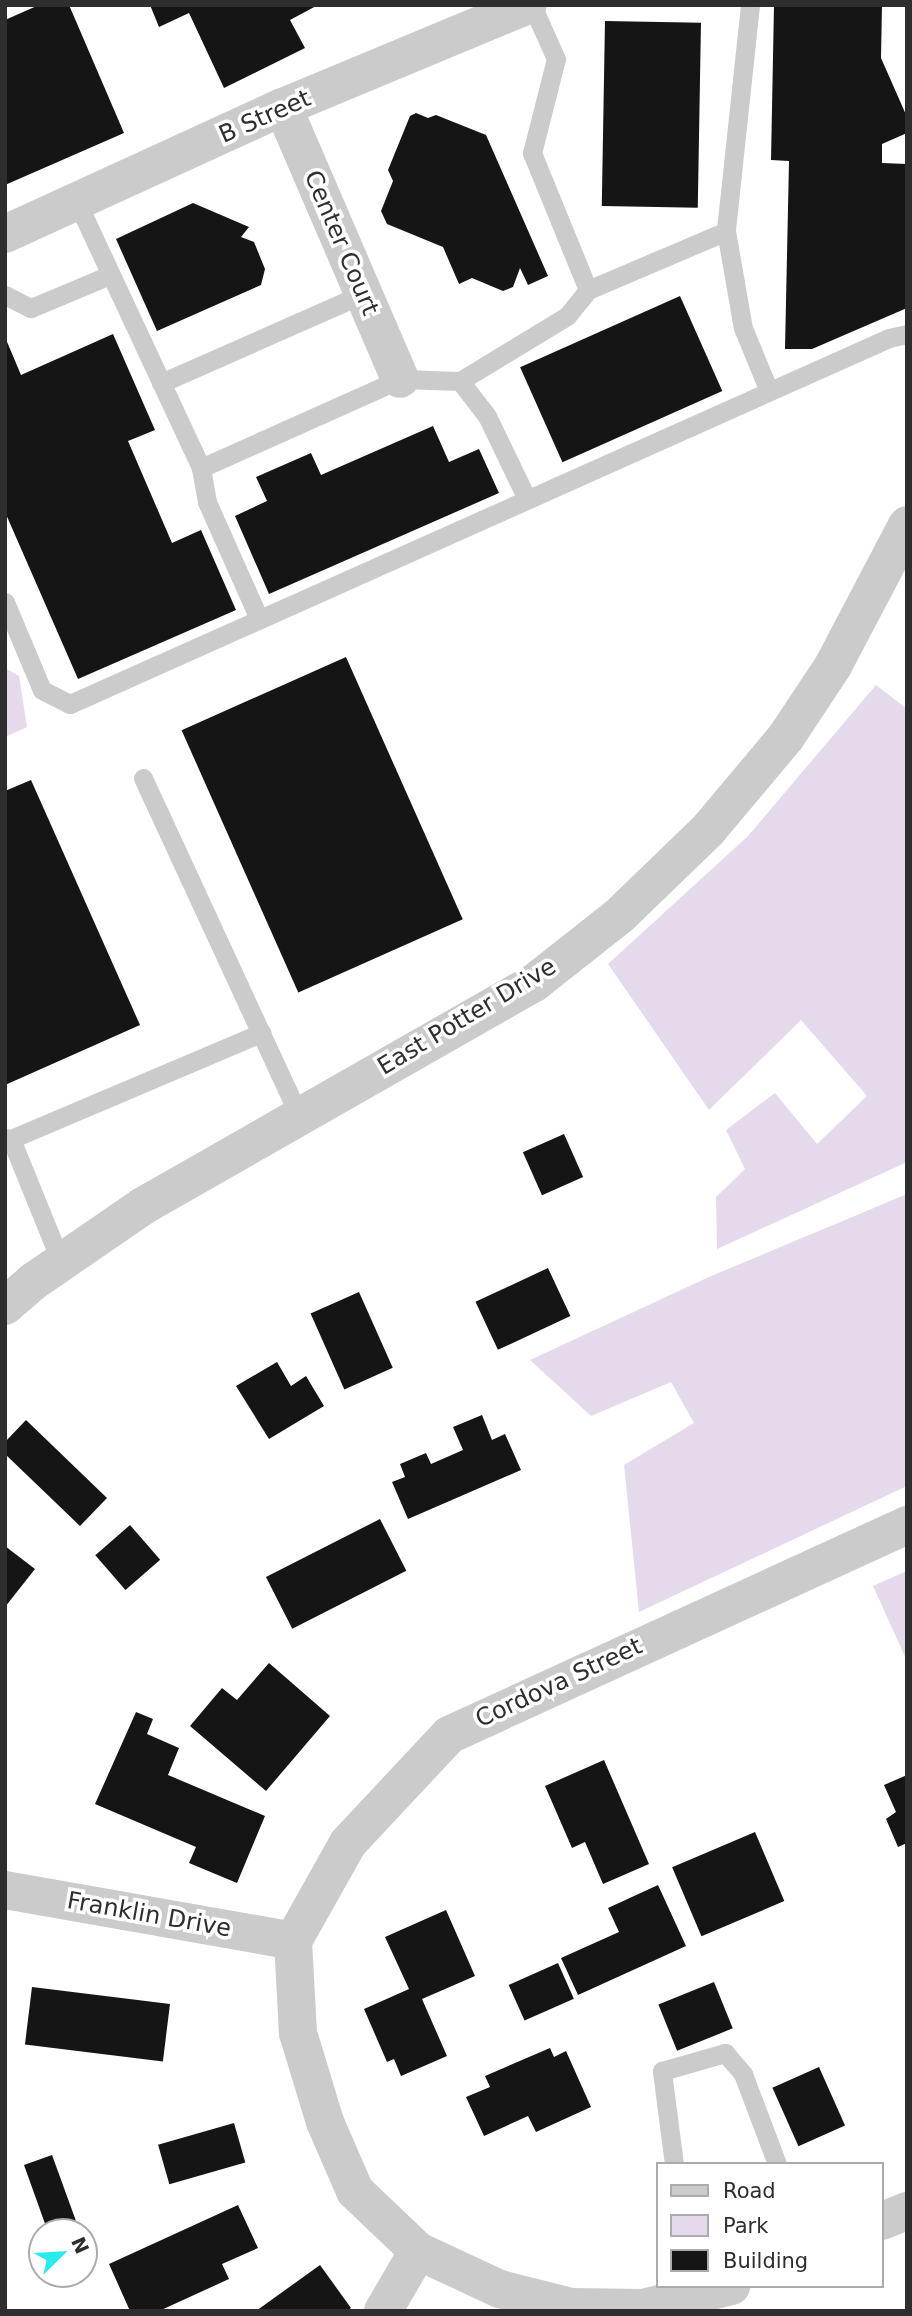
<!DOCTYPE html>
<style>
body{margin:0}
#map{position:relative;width:912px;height:2316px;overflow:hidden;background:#fff;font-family:"DejaVu Sans",sans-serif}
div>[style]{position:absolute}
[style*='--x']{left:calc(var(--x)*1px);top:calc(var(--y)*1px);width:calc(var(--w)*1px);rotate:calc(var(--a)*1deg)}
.green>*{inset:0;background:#e4daec}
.building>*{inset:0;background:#151515;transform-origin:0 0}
.service>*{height:19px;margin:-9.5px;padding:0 9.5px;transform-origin:9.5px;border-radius:9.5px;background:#cbcbcb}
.minor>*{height:38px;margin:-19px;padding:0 19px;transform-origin:19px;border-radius:19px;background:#cbcbcb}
.tertiary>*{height:38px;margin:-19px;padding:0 19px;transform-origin:19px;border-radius:19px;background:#cbcbcb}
span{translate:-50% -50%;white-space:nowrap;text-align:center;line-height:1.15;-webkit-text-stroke:7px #fff;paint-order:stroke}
.street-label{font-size:24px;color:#2e2e2e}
.frame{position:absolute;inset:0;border:7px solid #2e2e2e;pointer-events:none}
.legend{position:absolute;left:656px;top:2162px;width:228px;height:126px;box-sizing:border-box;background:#fff;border:2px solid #ababab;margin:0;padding:9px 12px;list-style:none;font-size:21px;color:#2e2e2e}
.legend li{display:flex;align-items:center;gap:14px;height:35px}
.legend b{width:35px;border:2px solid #ababab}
.north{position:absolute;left:28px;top:2218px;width:70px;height:70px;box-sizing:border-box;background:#fff;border:2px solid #ababab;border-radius:50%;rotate:66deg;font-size:19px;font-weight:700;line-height:28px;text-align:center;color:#2e2e2e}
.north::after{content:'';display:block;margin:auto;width:24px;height:32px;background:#29ebeb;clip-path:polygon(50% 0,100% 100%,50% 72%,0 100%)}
</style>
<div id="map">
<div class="green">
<i style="clip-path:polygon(5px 668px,19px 676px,27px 727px,5px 737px)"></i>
<i style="clip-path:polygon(876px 685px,907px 709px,907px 1162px,717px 1249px,716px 1197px,745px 1169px,726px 1130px,775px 1093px,817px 1144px,867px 1096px,801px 1020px,709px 1110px,608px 964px,748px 836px)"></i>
<i style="clip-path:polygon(907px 1194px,907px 1486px,639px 1612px,624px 1465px,694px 1423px,671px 1382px,591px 1416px,530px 1360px,709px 1277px)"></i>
<i style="clip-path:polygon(907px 1571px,907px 1661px,873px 1586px)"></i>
</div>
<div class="building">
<i style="clip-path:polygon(39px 5px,69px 5px,124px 133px,5px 185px,5px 20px)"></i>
<i style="clip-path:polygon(150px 5px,318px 5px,290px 20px,305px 48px,224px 88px,189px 13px,159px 27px)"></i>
<i style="clip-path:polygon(774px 5px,882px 5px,881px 58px,907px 117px,907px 133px,882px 144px,882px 163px,907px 164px,907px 308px,812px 349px,785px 349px,789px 161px,771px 160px)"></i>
<i style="left:605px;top:21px;width:96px;height:185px;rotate:1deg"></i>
<i style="clip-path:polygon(416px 113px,428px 118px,436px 115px,486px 135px,548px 276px,528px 285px,520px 268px,513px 287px,503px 291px,472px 278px,459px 284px,443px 247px,387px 224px,381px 211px,393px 181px,388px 170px,410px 116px)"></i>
<i style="clip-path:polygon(193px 203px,249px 227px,241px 237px,254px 242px,265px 269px,261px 285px,157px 331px,116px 239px)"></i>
<i style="left:680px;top:296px;width:104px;height:175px;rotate:66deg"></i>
<i style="clip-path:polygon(113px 334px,155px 430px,128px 441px,172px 543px,201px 530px,236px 610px,78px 679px,5px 512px,5px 337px,21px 375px)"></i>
<i style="clip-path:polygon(433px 426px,449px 462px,479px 449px,499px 493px,269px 594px,235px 516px,267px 501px,256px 477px,311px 453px,321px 475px)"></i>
<i style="left:346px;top:657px;width:287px;height:180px;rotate:66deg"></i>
<i style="clip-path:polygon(31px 780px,140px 1025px,5px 1085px,5px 791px)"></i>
<i style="left:564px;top:1134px;width:47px;height:45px;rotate:66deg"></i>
<i style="left:548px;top:1268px;width:53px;height:80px;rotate:65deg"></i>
<i style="left:359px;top:1292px;width:83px;height:53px;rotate:66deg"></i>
<i style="clip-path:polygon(277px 1362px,291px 1386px,306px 1376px,324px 1406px,269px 1439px,236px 1386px)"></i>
<i style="clip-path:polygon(482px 1415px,492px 1440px,505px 1434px,521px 1470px,408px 1519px,392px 1482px,405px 1477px,400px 1464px,426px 1453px,431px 1464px,463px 1450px,453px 1427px)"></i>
<i style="clip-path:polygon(26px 1420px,107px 1498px,80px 1526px,5px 1454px,5px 1442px)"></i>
<i style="left:380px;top:1519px;width:58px;height:128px;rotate:63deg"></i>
<i style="left:130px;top:1525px;width:46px;height:46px;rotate:49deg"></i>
<i style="clip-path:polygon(5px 1546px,35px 1569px,5px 1607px)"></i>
<i style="clip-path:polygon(269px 1663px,330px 1716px,266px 1791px,190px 1726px,222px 1688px,237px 1700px)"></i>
<i style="clip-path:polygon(136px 1712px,153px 1719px,147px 1734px,179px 1748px,168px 1775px,265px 1816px,237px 1883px,189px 1863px,196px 1847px,95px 1804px)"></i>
<i style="clip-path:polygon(604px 1760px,649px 1864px,603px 1884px,585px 1842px,572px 1848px,545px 1786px)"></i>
<i style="clip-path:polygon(907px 1775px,907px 1843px,898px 1847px,886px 1819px,896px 1812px,884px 1785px)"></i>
<i style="left:755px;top:1832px;width:75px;height:90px;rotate:67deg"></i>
<i style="clip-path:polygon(658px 1885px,686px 1946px,578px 1995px,561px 1958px,619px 1932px,608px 1908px)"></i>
<i style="clip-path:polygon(446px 1910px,475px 1976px,422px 1999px,447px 2056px,401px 2076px,394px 2059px,387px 2062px,364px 2009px,409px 1989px,385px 1937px)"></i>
<i style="left:558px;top:1963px;width:39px;height:54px;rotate:66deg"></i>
<i style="left:714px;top:1982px;width:50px;height:60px;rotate:68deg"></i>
<i style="left:32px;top:1987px;width:139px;height:58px;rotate:7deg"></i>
<i style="clip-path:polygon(550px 2048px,554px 2057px,566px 2051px,591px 2107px,536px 2132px,528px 2116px,484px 2136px,466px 2097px,490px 2087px,485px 2076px)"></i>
<i style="left:819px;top:2067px;width:64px;height:51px;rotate:66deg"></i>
<i style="left:234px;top:2123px;width:41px;height:79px;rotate:74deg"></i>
<i style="clip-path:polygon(52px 2155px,80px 2232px,48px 2232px,24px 2165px)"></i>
<i style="clip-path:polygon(238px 2205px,258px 2248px,222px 2264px,229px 2279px,159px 2311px,130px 2311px,109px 2264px)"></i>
<i style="clip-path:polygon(320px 2265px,351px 2308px,347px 2311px,256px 2311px)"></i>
</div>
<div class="service">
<i style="--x:750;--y:5;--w:227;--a:96.1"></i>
<i style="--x:726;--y:231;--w:98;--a:80.1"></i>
<i style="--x:743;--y:328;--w:68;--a:67.6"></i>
<i style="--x:78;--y:204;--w:291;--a:65"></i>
<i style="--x:201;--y:468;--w:218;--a:-24.1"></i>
<i style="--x:400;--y:379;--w:60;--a:1.9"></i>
<i style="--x:460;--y:381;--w:44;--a:52.4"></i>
<i style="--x:487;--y:416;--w:92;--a:64.3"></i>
<i style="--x:588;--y:290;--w:150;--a:-23.1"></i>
<i style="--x:5;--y:295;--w:29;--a:27"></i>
<i style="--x:31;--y:308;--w:86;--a:-22.7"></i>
<i style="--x:460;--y:381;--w:125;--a:-31.3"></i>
<i style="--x:567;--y:316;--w:33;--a:-51"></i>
<i style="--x:588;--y:290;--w:148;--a:-112.2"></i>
<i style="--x:532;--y:153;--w:97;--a:-75.7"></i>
<i style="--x:556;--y:59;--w:59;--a:-114"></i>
<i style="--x:161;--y:383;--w:221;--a:-23.8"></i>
<i style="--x:201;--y:468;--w:35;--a:80"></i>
<i style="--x:207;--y:502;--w:128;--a:66"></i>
<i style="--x:5;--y:602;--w:95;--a:67.2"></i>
<i style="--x:42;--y:690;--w:31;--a:27"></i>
<i style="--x:70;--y:704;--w:897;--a:-24.08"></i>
<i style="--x:889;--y:338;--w:18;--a:-13"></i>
<i style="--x:143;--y:778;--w:370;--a:65.2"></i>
<i style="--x:5;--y:1138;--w:6;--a:9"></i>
<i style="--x:11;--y:1139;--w:133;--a:67.9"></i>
<i style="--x:11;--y:1139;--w:272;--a:-23"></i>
<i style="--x:674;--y:2164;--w:94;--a:-97.4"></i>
<i style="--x:662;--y:2071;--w:66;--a:-15.9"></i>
<i style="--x:725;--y:2053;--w:28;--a:49"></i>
<i style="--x:743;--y:2074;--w:96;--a:69.3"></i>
</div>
<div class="minor">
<i style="--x:283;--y:107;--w:296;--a:66.7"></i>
<i style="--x:5;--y:234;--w:306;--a:-24.6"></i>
<i style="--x:283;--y:107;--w:265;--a:-22.6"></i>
<i style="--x:5;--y:1890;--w:292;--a:10"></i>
<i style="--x:293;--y:1941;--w:112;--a:-60.7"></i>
<i style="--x:348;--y:1843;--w:148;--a:-46.9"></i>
<i style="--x:449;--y:1735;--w:504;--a:-24.63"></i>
<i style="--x:293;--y:1941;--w:92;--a:86.9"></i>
<i style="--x:298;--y:2033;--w:93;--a:73.1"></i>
<i style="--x:325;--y:2122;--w:75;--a:66.5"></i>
<i style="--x:355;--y:2191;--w:87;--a:43.6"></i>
<i style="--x:418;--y:2251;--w:90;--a:24.9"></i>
<i style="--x:500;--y:2289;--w:73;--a:14.2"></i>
<i style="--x:571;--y:2307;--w:72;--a:0.8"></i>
<i style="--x:643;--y:2308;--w:91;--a:-14"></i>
<i style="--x:882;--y:2221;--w:27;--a:-22"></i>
<i style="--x:383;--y:2311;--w:69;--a:-59.7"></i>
</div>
<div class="tertiary">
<i style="--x:5;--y:1306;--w:38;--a:-41"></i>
<i style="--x:34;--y:1281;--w:132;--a:-34.5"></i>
<i style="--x:143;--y:1206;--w:450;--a:-29.7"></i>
<i style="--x:534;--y:983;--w:110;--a:-38.3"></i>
<i style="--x:620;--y:915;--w:122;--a:-44"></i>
<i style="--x:708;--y:830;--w:121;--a:-50"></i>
<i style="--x:786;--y:737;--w:85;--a:-56.5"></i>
<i style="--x:833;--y:666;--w:159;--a:-62.3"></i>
</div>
<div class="street-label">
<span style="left:265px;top:117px;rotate:-24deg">B Street</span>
<span style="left:341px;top:243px;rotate:67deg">Center Court</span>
<span style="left:467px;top:1017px;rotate:-31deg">East Potter Drive</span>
<span style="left:559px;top:1683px;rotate:-25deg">Cordova Street</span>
<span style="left:149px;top:1915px;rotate:10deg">Franklin Drive</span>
</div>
<div class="frame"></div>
<ul class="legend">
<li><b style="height:9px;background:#cbcbcb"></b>Road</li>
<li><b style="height:19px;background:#e4daec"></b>Park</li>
<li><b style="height:19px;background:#151515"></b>Building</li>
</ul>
<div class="north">N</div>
</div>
